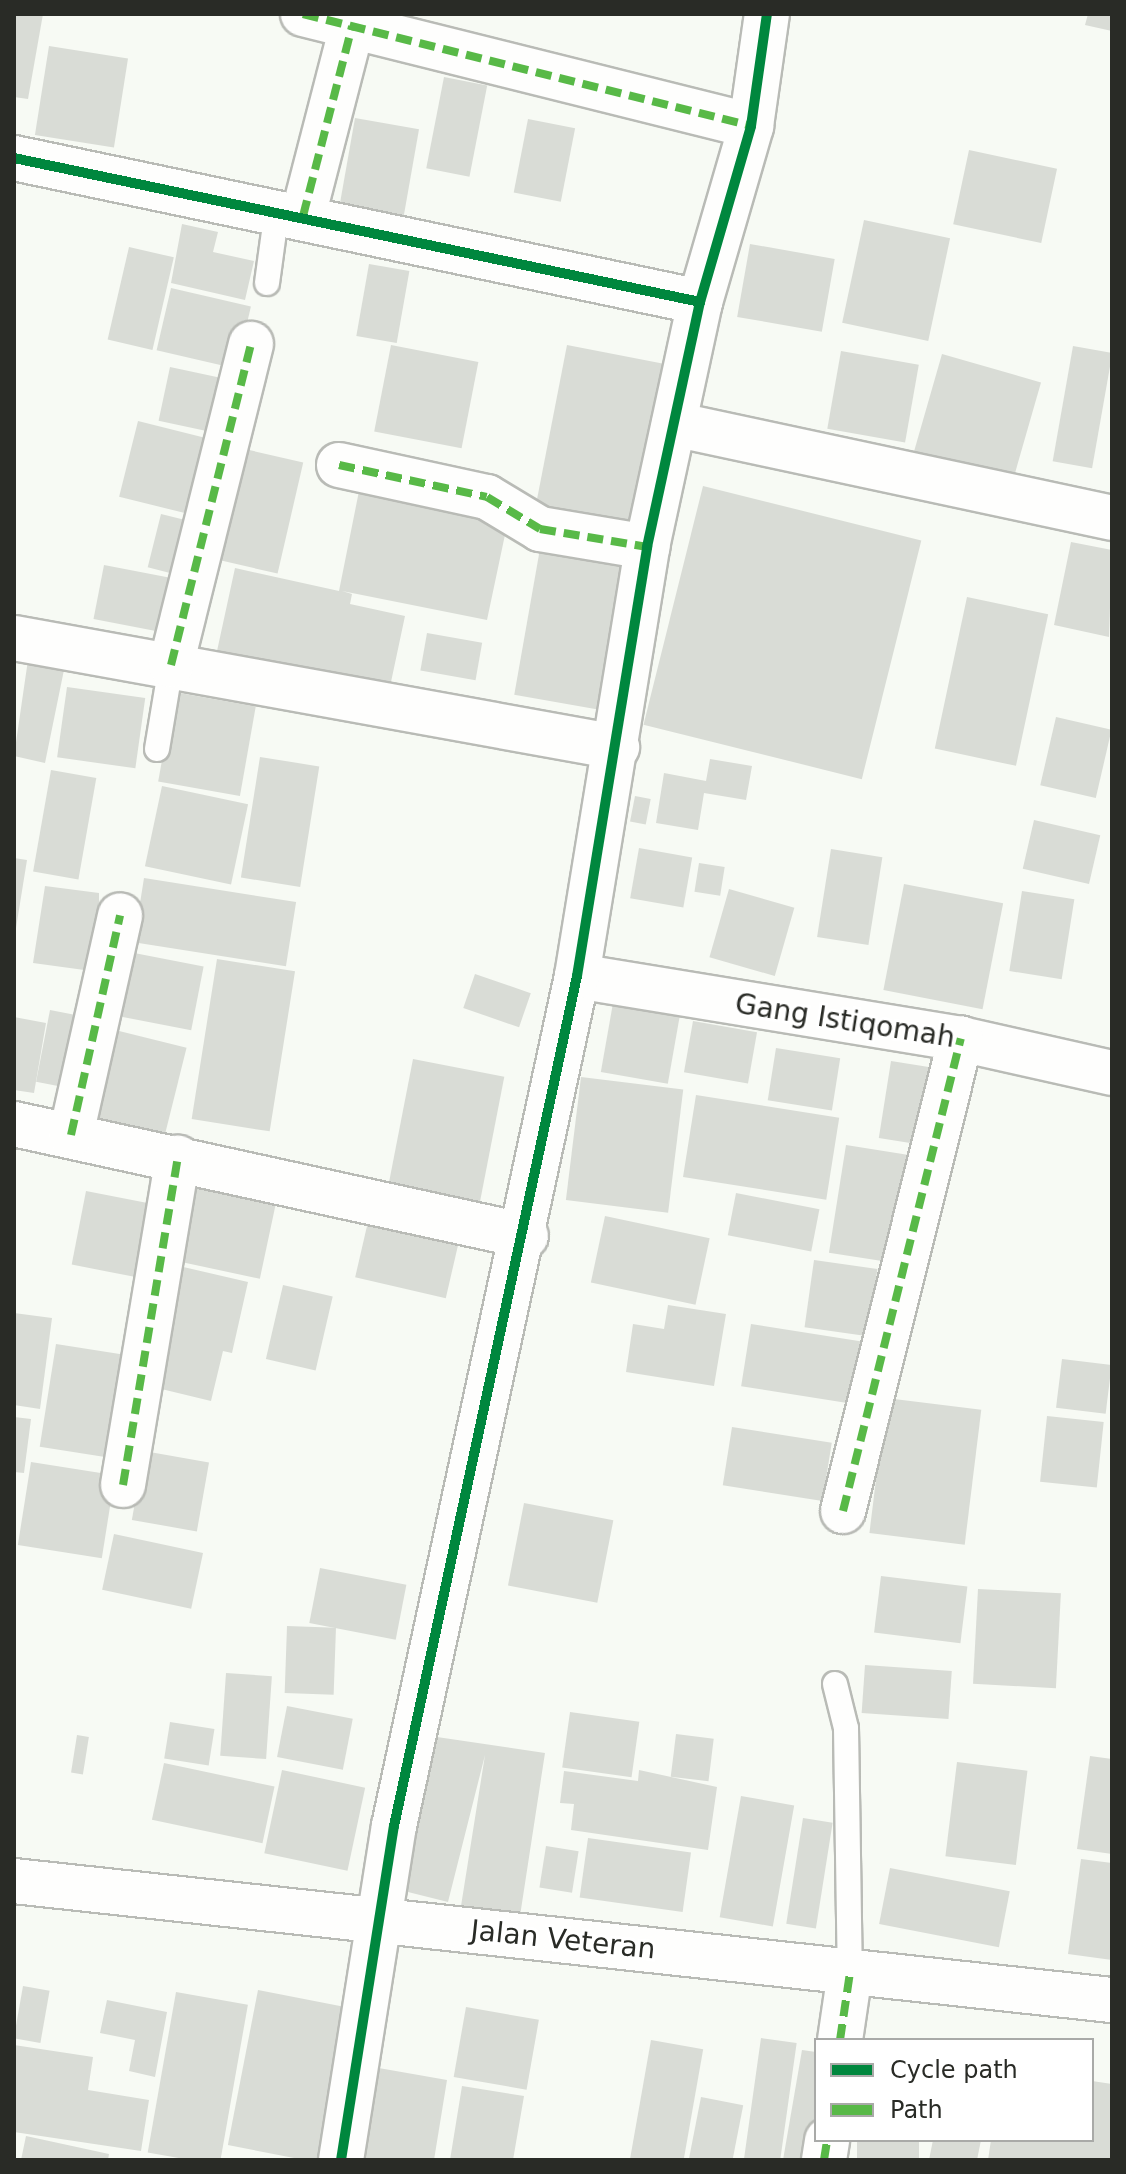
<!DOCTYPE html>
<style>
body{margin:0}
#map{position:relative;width:1126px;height:2174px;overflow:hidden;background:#f7faf4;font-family:"DejaVu Sans",sans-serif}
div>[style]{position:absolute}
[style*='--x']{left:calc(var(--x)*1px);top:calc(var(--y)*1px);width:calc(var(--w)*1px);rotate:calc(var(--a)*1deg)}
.building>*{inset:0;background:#d9dcd6;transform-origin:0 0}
.roads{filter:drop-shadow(2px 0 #b9bbb6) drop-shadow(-2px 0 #b9bbb6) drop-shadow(0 2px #b9bbb6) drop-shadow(0 -2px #b9bbb6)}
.lane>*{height:24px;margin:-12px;padding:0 12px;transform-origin:12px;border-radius:12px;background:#fefefd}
.street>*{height:44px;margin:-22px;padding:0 22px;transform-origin:22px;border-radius:22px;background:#fefefd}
.primary>*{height:44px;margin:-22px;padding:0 22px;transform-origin:22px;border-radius:22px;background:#fefefd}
.quiet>*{height:8px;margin-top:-4px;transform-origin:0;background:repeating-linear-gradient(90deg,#58b947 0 16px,transparent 0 24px)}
.cycleway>*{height:10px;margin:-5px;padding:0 5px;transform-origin:5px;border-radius:5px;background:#00873e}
span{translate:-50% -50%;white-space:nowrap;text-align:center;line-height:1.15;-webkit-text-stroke:6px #fff;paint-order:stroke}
.street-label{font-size:28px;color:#292b26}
.frame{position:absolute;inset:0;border:16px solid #292b26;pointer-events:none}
.legend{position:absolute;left:814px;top:2038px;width:280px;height:104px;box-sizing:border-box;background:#fff;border:2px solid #a9aaa8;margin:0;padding:10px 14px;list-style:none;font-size:24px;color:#292b26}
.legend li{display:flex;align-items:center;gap:16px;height:40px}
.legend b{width:40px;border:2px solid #a9aaa8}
</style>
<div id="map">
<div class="building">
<i style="clip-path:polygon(14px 14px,43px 14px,28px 99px,14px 97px)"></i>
<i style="clip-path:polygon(1088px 14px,1112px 14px,1112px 31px,1085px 25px)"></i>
<i style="left:49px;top:46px;width:80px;height:90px;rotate:9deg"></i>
<i style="left:444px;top:77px;width:44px;height:93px;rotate:11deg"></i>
<i style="left:355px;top:118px;width:65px;height:106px;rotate:10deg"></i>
<i style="left:528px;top:119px;width:48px;height:75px;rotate:11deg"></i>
<i style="left:969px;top:150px;width:90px;height:76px;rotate:12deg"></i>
<i style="left:864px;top:220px;width:88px;height:105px;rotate:12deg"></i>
<i style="clip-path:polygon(182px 224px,218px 232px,213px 252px,254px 261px,245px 300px,171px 283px)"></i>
<i style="left:750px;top:244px;width:86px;height:74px;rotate:10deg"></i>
<i style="left:129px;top:247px;width:46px;height:95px;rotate:13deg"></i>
<i style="left:369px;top:264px;width:41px;height:73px;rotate:10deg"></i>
<i style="left:171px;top:288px;width:82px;height:64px;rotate:13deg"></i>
<i style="left:391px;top:345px;width:89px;height:88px;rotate:11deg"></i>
<i style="left:567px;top:345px;width:101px;height:174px;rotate:11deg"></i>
<i style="left:1073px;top:346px;width:40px;height:117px;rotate:10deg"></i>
<i style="left:841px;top:351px;width:79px;height:79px;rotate:10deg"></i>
<i style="left:942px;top:354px;width:103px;height:113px;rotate:16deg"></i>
<i style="left:170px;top:367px;width:67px;height:55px;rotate:12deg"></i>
<i style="left:138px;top:421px;width:75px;height:78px;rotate:14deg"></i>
<i style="left:236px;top:447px;width:69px;height:114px;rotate:13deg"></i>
<i style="clip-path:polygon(361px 481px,510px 511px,487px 620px,342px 591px,352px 594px,350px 604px,405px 616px,391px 682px,217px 651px,235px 568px,339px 591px)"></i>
<i style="left:703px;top:486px;width:225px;height:246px;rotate:14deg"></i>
<i style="left:161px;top:514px;width:25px;height:55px;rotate:14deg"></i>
<i style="clip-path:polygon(1071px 542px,1112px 550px,1109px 637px,1054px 625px)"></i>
<i style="left:541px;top:543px;width:98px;height:154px;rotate:10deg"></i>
<i style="left:104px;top:565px;width:70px;height:55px;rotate:11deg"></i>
<i style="left:967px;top:597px;width:83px;height:155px;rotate:12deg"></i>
<i style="left:427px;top:633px;width:56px;height:38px;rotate:10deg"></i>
<i style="clip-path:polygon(29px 653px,66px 660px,45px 763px,14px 756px)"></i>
<i style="left:67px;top:687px;width:79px;height:71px;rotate:8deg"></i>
<i style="left:174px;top:692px;width:83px;height:91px;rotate:10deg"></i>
<i style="left:1056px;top:717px;width:57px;height:70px;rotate:13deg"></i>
<i style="left:260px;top:757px;width:60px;height:122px;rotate:9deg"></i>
<i style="clip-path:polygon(710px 759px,752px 766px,746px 800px,704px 793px,698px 830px,656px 823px,664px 773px,706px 781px)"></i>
<i style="left:51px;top:770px;width:46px;height:103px;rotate:10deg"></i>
<i style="left:162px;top:786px;width:88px;height:82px;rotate:12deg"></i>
<i style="left:635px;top:796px;width:16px;height:26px;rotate:11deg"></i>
<i style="left:1034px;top:820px;width:68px;height:50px;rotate:13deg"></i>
<i style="left:639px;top:848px;width:54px;height:51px;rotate:10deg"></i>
<i style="left:831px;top:849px;width:52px;height:89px;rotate:9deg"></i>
<i style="clip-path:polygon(14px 858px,27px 860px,16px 928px,14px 928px)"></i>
<i style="left:699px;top:863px;width:26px;height:29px;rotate:9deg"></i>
<i style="left:144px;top:878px;width:154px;height:65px;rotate:9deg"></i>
<i style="left:904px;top:884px;width:101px;height:108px;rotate:11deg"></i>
<i style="clip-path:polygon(45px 886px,99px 893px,99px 972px,33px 963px)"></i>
<i style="left:729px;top:889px;width:68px;height:71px;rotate:16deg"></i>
<i style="left:1022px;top:891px;width:53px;height:81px;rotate:9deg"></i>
<i style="left:129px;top:952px;width:76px;height:65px;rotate:11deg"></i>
<i style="left:217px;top:959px;width:79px;height:162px;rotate:9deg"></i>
<i style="left:475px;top:974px;width:59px;height:36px;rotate:19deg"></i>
<i style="left:613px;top:1003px;width:68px;height:70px;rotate:10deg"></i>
<i style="left:50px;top:1010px;width:42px;height:73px;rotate:11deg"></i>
<i style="clip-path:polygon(14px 1017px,46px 1023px,34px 1093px,14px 1090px)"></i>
<i style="left:693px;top:1021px;width:65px;height:52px;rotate:10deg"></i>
<i style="left:107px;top:1028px;width:82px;height:106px;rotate:14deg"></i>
<i style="left:776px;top:1048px;width:65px;height:53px;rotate:9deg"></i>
<i style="left:413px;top:1059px;width:93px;height:131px;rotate:11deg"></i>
<i style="left:891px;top:1061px;width:43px;height:78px;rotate:9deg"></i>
<i style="left:581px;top:1077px;width:103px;height:124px;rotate:7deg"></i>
<i style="left:696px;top:1095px;width:145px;height:83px;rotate:9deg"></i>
<i style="left:846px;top:1145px;width:62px;height:109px;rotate:9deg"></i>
<i style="left:195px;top:1175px;width:85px;height:88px;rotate:12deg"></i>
<i style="left:86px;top:1191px;width:77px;height:75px;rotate:11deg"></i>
<i style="left:736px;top:1193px;width:85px;height:43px;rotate:11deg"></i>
<i style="left:370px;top:1213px;width:93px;height:66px;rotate:13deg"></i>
<i style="left:605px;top:1216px;width:107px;height:68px;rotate:12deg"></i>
<i style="left:814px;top:1260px;width:64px;height:68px;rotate:8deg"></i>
<i style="clip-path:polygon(179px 1266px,248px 1282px,232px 1353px,223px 1351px,211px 1401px,149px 1386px)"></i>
<i style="left:283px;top:1285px;width:51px;height:76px;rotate:13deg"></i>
<i style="clip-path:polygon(668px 1305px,726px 1314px,714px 1386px,626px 1372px,633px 1324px,664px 1329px)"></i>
<i style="clip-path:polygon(14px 1313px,52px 1318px,40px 1409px,14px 1405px)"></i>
<i style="left:751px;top:1324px;width:117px;height:63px;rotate:9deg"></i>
<i style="left:56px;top:1344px;width:79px;height:104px;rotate:9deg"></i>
<i style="left:1062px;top:1359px;width:50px;height:49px;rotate:7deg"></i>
<i style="left:886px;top:1398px;width:96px;height:136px;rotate:7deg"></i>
<i style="left:1047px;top:1416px;width:57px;height:66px;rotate:6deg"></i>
<i style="clip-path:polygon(14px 1417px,31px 1419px,24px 1473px,14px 1472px)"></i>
<i style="left:732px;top:1427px;width:101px;height:59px;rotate:9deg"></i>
<i style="left:144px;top:1451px;width:66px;height:70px;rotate:10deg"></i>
<i style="left:31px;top:1462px;width:85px;height:84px;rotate:9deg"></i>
<i style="left:524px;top:1503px;width:91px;height:84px;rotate:11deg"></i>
<i style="left:114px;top:1534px;width:91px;height:57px;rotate:12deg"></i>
<i style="left:320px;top:1568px;width:88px;height:56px;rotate:11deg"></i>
<i style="left:881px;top:1576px;width:87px;height:57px;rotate:7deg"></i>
<i style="left:978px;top:1589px;width:83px;height:95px;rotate:3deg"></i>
<i style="left:287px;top:1626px;width:49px;height:67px;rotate:2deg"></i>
<i style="left:865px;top:1665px;width:87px;height:48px;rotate:4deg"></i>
<i style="left:226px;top:1673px;width:46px;height:83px;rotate:4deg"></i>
<i style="left:287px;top:1706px;width:67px;height:52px;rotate:11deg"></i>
<i style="left:570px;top:1712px;width:70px;height:56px;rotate:8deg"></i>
<i style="left:170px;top:1722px;width:45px;height:37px;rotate:9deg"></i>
<i style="left:676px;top:1734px;width:38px;height:43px;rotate:7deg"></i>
<i style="left:77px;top:1735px;width:12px;height:38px;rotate:9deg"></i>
<i style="clip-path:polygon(437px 1737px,545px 1753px,520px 1916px,461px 1906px,485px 1755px,448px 1902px,400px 1890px)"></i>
<i style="clip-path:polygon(1090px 1756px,1112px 1759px,1112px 1854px,1077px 1849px)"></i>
<i style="left:957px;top:1762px;width:71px;height:95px;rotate:7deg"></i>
<i style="left:164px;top:1763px;width:113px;height:58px;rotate:12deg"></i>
<i style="left:282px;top:1770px;width:85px;height:85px;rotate:12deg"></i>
<i style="clip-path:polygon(639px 1770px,717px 1787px,708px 1850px,571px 1830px,574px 1804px,560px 1803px,564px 1771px,638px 1781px)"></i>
<i style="left:741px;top:1796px;width:54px;height:123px;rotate:10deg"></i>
<i style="left:803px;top:1818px;width:30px;height:107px;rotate:9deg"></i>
<i style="left:588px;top:1838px;width:104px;height:60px;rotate:8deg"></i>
<i style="left:546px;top:1846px;width:33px;height:42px;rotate:9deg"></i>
<i style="clip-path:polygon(1081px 1859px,1112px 1863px,1112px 1960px,1068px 1954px)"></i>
<i style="left:890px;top:1868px;width:122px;height:57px;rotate:11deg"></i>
<i style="left:23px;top:1986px;width:27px;height:53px;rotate:10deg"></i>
<i style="left:258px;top:1990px;width:107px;height:158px;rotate:11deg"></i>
<i style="left:176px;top:1992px;width:73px;height:163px;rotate:10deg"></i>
<i style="clip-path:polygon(107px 2000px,167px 2012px,155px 2077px,129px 2071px,135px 2040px,100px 2033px)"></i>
<i style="left:466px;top:2007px;width:74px;height:71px;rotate:10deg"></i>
<i style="left:761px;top:2038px;width:36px;height:124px;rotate:8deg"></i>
<i style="left:651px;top:2040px;width:53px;height:122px;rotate:10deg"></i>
<i style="clip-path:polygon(14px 2045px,93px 2057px,88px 2090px,149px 2100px,141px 2151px,14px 2132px)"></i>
<i style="clip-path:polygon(802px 2050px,816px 2052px,814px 2160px,783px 2160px)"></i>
<i style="clip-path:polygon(373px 2067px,447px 2080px,434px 2160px,358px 2160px)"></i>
<i style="clip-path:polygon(1092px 2081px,1112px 2084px,1112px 2160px,988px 2160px,991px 2140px,1092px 2140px)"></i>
<i style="clip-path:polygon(462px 2086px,524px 2096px,513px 2160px,450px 2160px)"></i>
<i style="left:701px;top:2097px;width:43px;height:64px;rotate:11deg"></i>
<i style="clip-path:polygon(26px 2136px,109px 2154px,108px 2160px,21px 2160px)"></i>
<i style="left:857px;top:2140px;width:62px;height:20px"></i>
<i style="clip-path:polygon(933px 2140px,981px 2140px,977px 2160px,929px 2160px)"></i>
</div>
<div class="roads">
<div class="lane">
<i style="--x:267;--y:283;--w:74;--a:-82.2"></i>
<i style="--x:157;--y:749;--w:85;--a:-80.5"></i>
<i style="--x:835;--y:1684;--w:45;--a:76"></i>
<i style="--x:846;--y:1728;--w:244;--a:89.1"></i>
</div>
<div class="street">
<i style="--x:303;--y:14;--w:462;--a:14"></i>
<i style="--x:14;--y:158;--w:701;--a:11.85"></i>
<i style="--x:303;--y:216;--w:196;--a:-75.5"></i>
<i style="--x:674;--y:424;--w:448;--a:12.1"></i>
<i style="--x:339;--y:465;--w:151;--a:12.2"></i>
<i style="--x:487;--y:497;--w:62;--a:31.1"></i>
<i style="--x:540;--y:529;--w:109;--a:9.5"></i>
<i style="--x:14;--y:638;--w:613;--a:10.25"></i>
<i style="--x:171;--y:665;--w:331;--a:-76"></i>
<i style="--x:577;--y:976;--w:389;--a:9.3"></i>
<i style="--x:961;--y:1039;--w:155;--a:12.7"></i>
<i style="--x:14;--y:1124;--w:524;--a:12.34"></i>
<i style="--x:71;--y:1135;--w:225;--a:-77.4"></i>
<i style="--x:123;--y:1485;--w:332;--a:-80.5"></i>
<i style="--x:843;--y:1511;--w:487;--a:-76"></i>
<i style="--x:840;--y:2040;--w:69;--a:-81.6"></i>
<i style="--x:341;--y:2160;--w:338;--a:-81"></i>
<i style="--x:394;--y:1826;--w:869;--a:-77.85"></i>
<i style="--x:577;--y:976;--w:435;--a:-80.7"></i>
<i style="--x:647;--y:547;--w:251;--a:-77.8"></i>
<i style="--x:700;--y:302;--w:183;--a:-73.8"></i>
<i style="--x:751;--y:126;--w:113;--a:-81.9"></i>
<i style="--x:824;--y:2160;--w:20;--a:-81"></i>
</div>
<div class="primary">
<i style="--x:14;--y:1881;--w:1104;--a:6.19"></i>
</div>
</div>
<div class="quiet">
<i style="--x:303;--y:14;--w:462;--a:14"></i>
<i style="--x:303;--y:216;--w:196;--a:-75.5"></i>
<i style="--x:339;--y:465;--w:151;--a:12.2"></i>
<i style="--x:487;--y:497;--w:62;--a:31.1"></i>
<i style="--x:540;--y:529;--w:109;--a:9.5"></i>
<i style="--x:171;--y:665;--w:331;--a:-76"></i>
<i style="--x:71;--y:1135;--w:225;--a:-77.4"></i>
<i style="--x:123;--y:1485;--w:332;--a:-80.5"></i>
<i style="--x:843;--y:1511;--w:487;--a:-76"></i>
<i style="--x:840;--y:2040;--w:69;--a:-81.6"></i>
<i style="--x:824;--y:2160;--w:20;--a:-81"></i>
</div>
<div class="cycleway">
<i style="--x:14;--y:158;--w:701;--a:11.85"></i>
<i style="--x:341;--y:2160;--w:338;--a:-81"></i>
<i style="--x:394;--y:1826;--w:869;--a:-77.85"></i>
<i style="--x:577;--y:976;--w:435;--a:-80.7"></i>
<i style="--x:647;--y:547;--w:251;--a:-77.8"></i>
<i style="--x:700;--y:302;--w:183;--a:-73.8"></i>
<i style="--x:751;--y:126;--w:113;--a:-81.9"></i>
</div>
<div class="street-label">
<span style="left:845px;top:1021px;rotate:9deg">Gang Istiqomah</span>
<span style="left:563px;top:1940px;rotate:6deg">Jalan Veteran</span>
</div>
<div class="frame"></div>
<ul class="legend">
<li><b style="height:10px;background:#00873e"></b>Cycle path</li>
<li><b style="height:10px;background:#58b947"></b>Path</li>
</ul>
</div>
